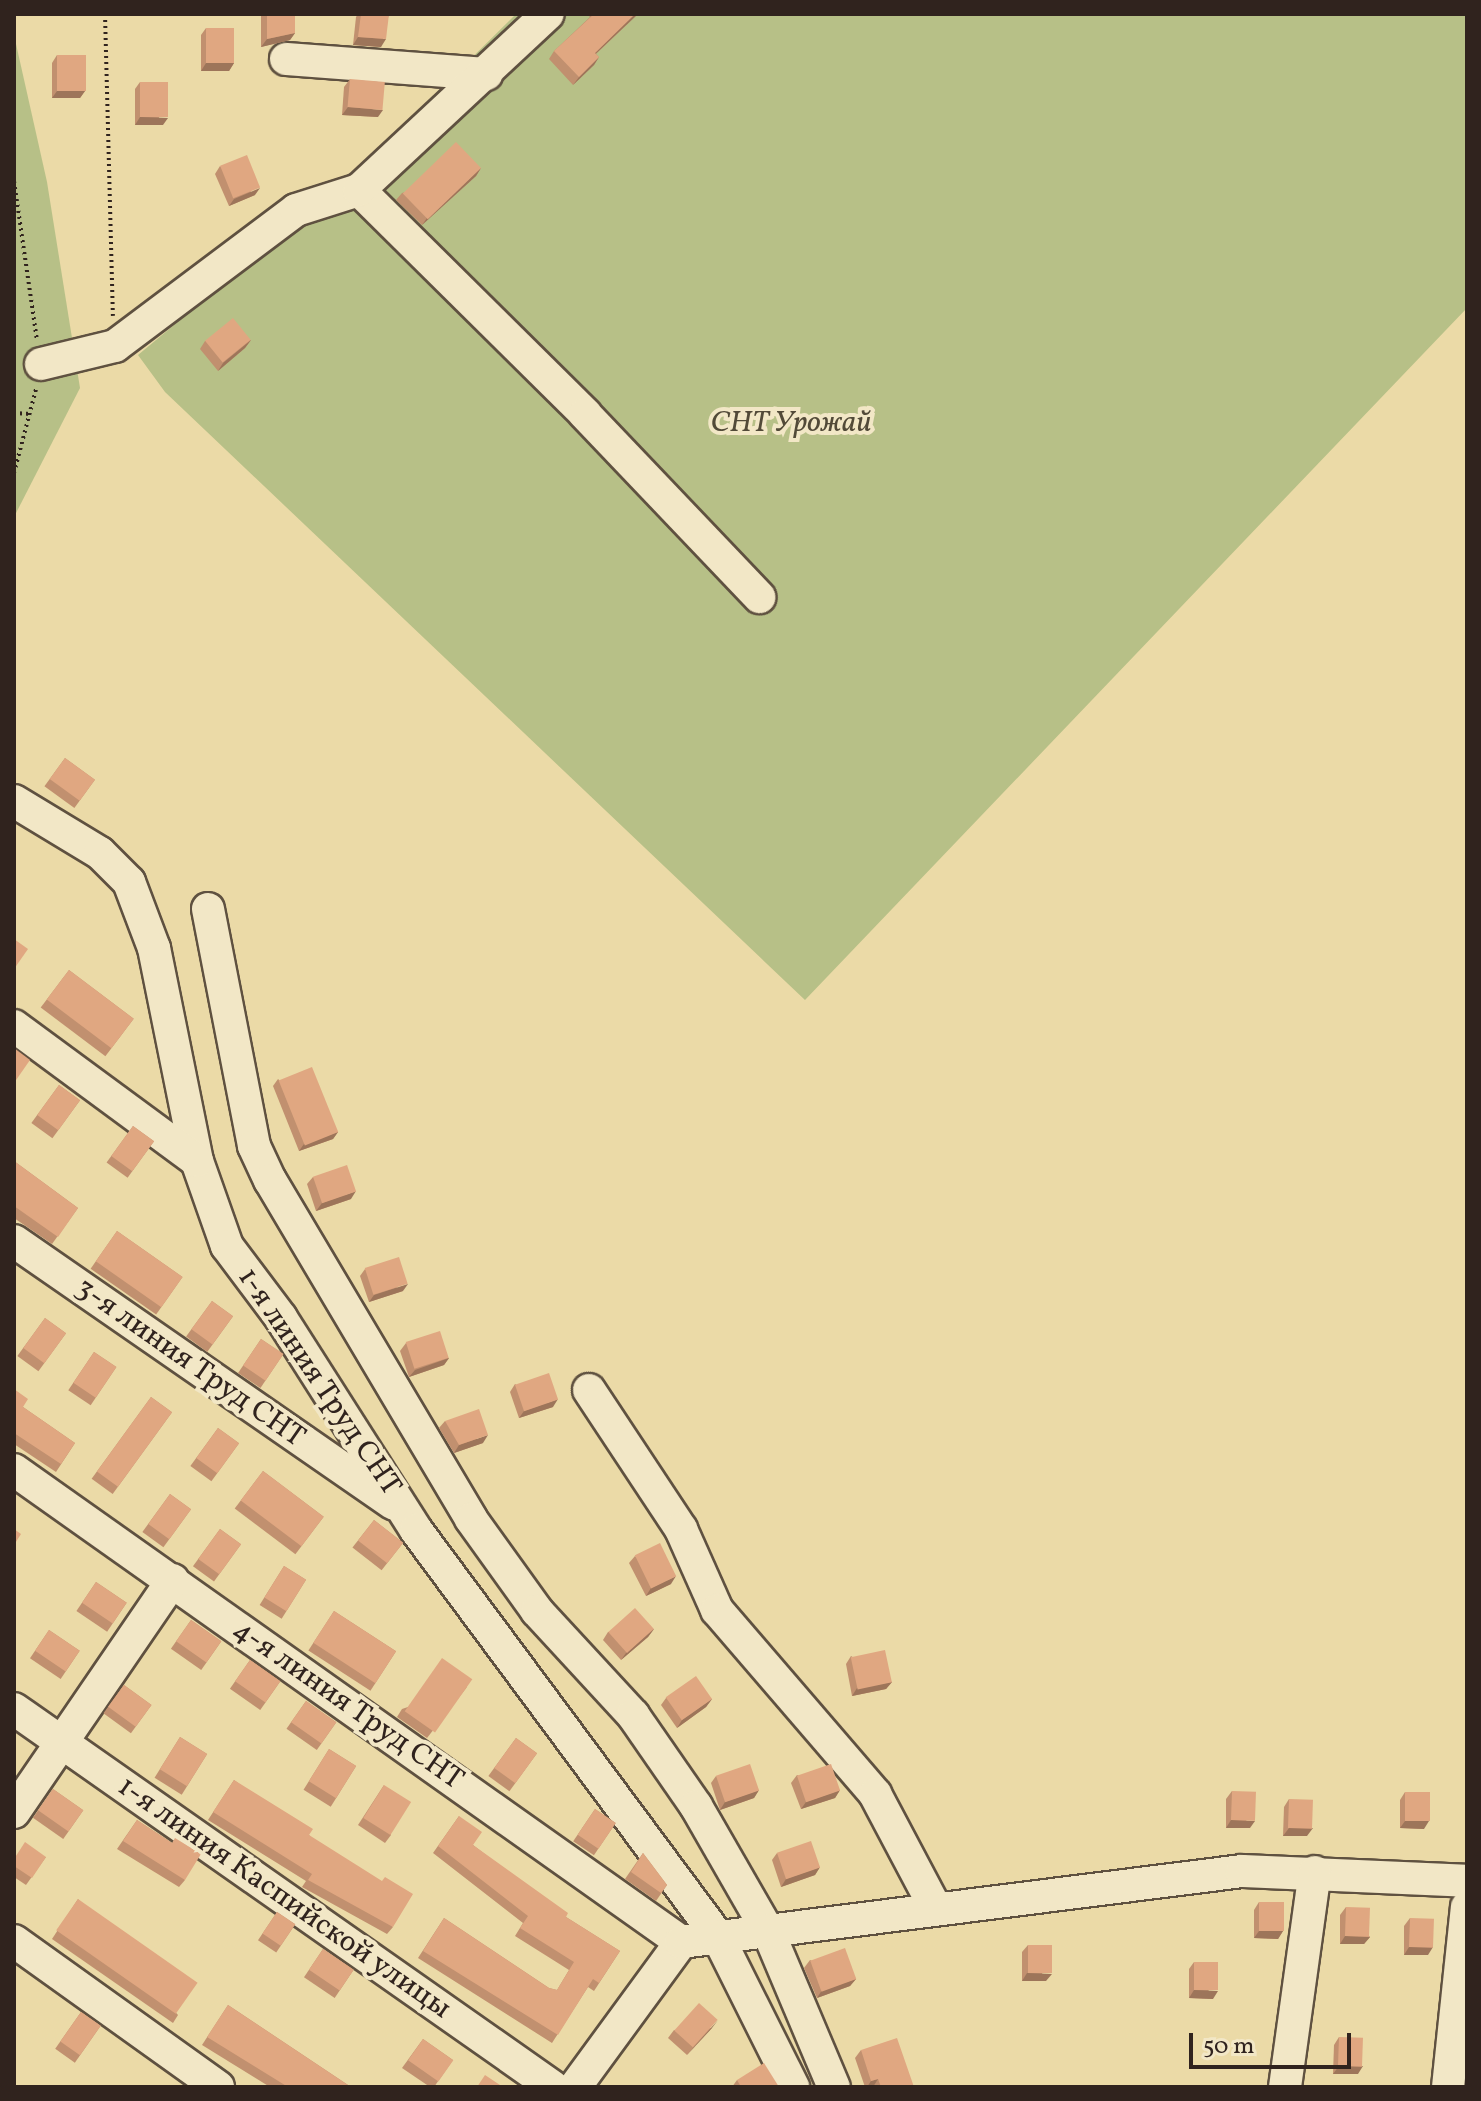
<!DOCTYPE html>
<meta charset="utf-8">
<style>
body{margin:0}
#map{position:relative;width:1481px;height:2101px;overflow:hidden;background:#ebdaa7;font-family:Vollkorn,serif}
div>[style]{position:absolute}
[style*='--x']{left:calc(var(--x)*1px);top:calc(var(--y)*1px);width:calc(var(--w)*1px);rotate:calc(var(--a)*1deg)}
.green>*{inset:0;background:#b7c087}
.path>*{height:4px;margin-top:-2px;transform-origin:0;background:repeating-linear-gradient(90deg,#30231e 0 2px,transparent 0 6px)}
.roads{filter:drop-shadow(2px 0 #5f5140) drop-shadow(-2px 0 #5f5140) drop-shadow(0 2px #5f5140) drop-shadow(0 -2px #5f5140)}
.minor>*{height:32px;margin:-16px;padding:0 16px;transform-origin:16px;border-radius:16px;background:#f2e7c6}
.wall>*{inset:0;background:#c1906f;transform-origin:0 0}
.shaded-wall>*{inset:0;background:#9d755a}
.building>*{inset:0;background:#e0a781;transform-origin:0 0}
span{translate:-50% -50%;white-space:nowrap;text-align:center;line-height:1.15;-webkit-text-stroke:8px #f2e7c6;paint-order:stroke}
.park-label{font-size:30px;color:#524a38;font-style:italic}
.street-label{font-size:30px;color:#30231e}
.frame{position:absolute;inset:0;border:16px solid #30231e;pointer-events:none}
.scale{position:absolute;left:1189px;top:2033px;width:162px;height:36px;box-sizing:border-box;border:4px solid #30231e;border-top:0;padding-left:10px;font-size:24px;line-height:28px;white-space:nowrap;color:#30231e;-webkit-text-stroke:6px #f2e7c6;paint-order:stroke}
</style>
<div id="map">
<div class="green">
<i style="clip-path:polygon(516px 14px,1467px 14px,1467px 308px,805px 1000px,165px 392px,138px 355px,348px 180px)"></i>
<i style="clip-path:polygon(14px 35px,47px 182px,80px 388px,14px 517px)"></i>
</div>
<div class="path">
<i style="--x:105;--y:14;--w:302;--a:88.5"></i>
<i style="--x:14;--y:181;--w:161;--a:81.8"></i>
<i style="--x:14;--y:413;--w:17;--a:3"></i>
<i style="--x:14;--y:473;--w:87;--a:-75.3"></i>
</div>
<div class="roads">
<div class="minor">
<i style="--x:286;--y:59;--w:201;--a:4.3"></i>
<i style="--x:359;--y:190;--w:318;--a:44.7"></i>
<i style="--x:585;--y:414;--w:253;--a:46.4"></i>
<i style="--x:41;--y:364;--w:76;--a:-13.7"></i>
<i style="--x:115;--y:346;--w:226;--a:-36.9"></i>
<i style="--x:296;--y:210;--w:66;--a:-17.6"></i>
<i style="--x:359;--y:190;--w:258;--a:-43"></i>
<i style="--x:14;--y:801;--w:100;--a:31.2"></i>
<i style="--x:100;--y:853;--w:41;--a:45"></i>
<i style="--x:129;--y:882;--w:71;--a:69.3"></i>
<i style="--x:154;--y:948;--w:217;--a:78.6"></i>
<i style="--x:197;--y:1161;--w:90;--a:70.6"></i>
<i style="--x:227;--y:1246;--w:90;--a:53.1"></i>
<i style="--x:281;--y:1318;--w:251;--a:57.5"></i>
<i style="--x:416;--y:1530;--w:507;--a:53.42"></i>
<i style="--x:718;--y:1937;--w:168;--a:63.4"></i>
<i style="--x:208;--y:909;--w:241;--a:79"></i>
<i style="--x:254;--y:1146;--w:38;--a:65"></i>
<i style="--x:270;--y:1180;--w:394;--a:59.3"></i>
<i style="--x:471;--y:1519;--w:113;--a:54.3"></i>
<i style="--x:537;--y:1611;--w:142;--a:47.3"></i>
<i style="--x:633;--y:1715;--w:111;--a:55.3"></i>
<i style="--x:696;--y:1806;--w:144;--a:60.1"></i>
<i style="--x:768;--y:1931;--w:169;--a:67.1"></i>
<i style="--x:14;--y:1026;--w:227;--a:36.4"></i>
<i style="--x:14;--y:1241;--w:461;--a:34.7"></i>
<i style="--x:589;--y:1390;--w:167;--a:56.5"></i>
<i style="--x:681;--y:1529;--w:89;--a:66"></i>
<i style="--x:717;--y:1610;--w:243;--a:49.3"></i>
<i style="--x:875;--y:1794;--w:130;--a:62.1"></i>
<i style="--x:14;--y:1470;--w:817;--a:35.28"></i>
<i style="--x:14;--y:1709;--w:658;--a:35.04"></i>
<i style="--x:14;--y:1812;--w:281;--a:-55.6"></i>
<i style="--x:14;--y:1941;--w:251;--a:35.6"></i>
<i style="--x:575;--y:2087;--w:180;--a:-53.8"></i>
<i style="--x:681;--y:1942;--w:565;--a:-7.21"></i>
<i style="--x:1242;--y:1871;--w:225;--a:2.5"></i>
<i style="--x:1285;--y:2087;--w:217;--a:-82.1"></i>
<i style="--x:1448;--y:2087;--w:181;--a:-84"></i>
</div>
</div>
<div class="wall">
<i style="clip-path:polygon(261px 14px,295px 14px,295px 33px,290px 40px,261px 47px)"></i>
<i style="clip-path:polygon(358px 14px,389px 14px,381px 47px,353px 45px,356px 17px)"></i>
<i style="clip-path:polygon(587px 14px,638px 14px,596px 54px,599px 57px,594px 65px,573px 85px,549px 59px,554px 51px,590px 17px)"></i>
<i style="clip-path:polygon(206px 28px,234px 63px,229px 71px,201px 71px,201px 35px)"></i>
<i style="clip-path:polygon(57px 55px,85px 91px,80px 98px,52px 98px,52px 63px)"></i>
<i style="clip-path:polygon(350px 79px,378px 117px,342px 115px,344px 87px)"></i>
<i style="clip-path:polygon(140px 82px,163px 125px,135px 125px,135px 89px)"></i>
<i style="clip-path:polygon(220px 166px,255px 195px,229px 206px,215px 174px)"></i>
<i style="clip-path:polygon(481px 168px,476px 176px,422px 225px,396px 200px,402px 193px)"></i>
<i style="clip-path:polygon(251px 340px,245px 348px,218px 371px,200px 349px,205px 341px)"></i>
<i style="left:65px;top:758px;width:37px;height:35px;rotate:36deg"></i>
<i style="left:69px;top:970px;width:81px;height:47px;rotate:37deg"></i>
<i style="clip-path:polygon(278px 1079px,338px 1132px,333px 1139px,299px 1151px,273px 1086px)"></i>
<i style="left:59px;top:1085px;width:26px;height:47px;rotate:36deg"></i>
<i style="left:133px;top:1126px;width:26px;height:45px;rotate:36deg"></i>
<i style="clip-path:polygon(14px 1161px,78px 1208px,52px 1244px,14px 1218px)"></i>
<i style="clip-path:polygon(313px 1177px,351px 1199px,316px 1211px,307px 1184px)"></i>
<i style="left:117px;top:1231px;width:80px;height:46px;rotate:35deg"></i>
<i style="clip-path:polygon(365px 1269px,403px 1291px,369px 1302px,360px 1276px)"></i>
<i style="left:212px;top:1301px;width:26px;height:44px;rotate:36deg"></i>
<i style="left:45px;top:1318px;width:26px;height:47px;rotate:36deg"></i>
<i style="left:261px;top:1339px;width:27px;height:41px;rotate:34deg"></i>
<i style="clip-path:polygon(406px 1343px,449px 1358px,444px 1365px,409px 1377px,400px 1351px)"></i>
<i style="left:94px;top:1352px;width:27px;height:46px;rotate:34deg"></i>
<i style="clip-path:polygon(515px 1384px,553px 1407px,519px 1418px,510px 1392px)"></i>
<i style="clip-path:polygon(14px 1389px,23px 1407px,75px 1443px,56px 1472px,14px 1444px)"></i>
<i style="left:151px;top:1397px;width:26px;height:101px;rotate:36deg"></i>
<i style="clip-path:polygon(445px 1421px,483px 1443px,454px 1453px,439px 1428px)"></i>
<i style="left:218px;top:1428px;width:26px;height:47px;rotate:36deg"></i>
<i style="left:263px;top:1471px;width:76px;height:47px;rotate:37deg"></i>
<i style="left:170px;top:1494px;width:26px;height:47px;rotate:36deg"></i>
<i style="left:374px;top:1520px;width:37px;height:35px;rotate:38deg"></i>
<i style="left:220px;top:1529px;width:26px;height:46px;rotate:36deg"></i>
<i style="clip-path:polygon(635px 1556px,671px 1584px,646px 1596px,629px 1563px)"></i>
<i style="left:284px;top:1566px;width:26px;height:46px;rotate:32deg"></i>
<i style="left:96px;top:1582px;width:37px;height:35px;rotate:34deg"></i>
<i style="left:334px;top:1611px;width:74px;height:47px;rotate:33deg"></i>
<i style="left:191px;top:1620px;width:37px;height:35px;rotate:35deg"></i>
<i style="clip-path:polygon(654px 1629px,648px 1637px,621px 1660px,603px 1640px,608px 1632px)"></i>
<i style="left:49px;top:1630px;width:37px;height:34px;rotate:34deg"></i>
<i style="clip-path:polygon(851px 1656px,892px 1682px,886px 1689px,852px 1696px,846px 1664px)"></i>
<i style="left:250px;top:1660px;width:37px;height:35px;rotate:35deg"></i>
<i style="left:124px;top:1685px;width:34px;height:35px;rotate:36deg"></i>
<i style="clip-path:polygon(467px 1687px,427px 1738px,397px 1717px,402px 1709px)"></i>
<i style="clip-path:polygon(666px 1698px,712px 1699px,706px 1707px,677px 1728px,661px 1705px)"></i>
<i style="left:306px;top:1701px;width:37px;height:34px;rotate:35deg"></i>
<i style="left:180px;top:1737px;width:32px;height:48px;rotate:32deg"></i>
<i style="left:516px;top:1738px;width:26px;height:47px;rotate:36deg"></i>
<i style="left:329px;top:1749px;width:32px;height:48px;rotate:32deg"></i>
<i style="clip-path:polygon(797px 1775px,840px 1790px,835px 1798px,801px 1809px,791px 1783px)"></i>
<i style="clip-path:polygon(716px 1776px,759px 1790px,754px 1798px,720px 1810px,711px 1783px)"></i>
<i style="clip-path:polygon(234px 1780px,309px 1835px,393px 1927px,387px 1934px,302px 1887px,306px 1881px,208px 1820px)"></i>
<i style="clip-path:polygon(384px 1785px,391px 1835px,385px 1843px,358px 1825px)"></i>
<i style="left:53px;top:1789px;width:37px;height:35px;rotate:35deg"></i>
<i style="clip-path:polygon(1232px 1791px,1250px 1828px,1226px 1828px,1226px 1799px)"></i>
<i style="clip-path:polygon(1405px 1792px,1424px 1829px,1400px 1828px,1400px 1800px)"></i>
<i style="clip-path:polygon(1289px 1799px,1307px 1836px,1283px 1836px,1284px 1807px)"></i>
<i style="left:595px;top:1809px;width:25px;height:39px;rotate:34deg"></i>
<i style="clip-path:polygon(459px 1816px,473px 1845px,566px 1917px,620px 1951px,594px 1991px,588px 1987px,552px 2043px,418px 1958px,444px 1918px,549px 1988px,557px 1990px,569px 1970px,515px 1936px,523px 1923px,433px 1853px)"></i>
<i style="clip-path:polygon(137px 1820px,172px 1843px,185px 1880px,179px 1887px,117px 1849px)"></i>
<i style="clip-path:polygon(643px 1853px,667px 1885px,656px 1901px,625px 1879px)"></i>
<i style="clip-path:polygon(777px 1853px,820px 1867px,815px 1875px,781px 1887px,772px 1860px)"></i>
<i style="clip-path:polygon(46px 1857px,26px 1885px,14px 1877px,14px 1859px)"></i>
<i style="clip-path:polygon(78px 1899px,178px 2015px,173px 2023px,52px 1939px)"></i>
<i style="clip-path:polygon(1259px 1902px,1283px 1931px,1278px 1939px,1254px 1938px,1254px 1910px)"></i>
<i style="clip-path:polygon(1346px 1907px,1370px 1937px,1364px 1944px,1340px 1944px,1340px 1915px)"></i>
<i style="left:277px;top:1912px;width:22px;height:34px;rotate:34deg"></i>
<i style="clip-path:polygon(1410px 1918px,1428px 1955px,1404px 1955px,1404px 1926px)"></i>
<i style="clip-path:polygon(1028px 1945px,1046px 1981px,1022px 1981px,1022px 1952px)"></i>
<i style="left:323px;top:1949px;width:37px;height:34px;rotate:34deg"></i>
<i style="clip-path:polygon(810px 1960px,856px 1979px,850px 1986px,817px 1998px,804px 1968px)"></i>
<i style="clip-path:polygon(1194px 1962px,1213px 1999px,1189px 1998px,1189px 1969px)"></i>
<i style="clip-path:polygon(228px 2005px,351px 2087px,270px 2087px,202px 2045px)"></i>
<i style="left:81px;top:2012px;width:24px;height:45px;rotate:35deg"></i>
<i style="clip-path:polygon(712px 2028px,687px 2055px,668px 2038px,674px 2030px)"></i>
<i style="clip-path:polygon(1339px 2037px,1358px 2074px,1333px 2074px,1334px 2045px)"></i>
<i style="clip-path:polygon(423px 2039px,453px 2060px,434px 2087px,430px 2087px,402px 2068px)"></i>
<i style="clip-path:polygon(861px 2050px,914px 2087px,865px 2087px,855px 2058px)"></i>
<i style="clip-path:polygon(737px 2080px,779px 2087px,732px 2087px)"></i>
</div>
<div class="shaded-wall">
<i style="clip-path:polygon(635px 14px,638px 14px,589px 60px,595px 53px)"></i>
<i style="clip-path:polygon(295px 33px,290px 40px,261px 47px,267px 39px)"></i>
<i style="clip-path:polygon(358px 37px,386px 39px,381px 47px,353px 45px)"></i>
<i style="clip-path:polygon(599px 57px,594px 65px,573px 85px,579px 77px)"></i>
<i style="clip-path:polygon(206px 63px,234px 63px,229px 71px,201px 71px)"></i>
<i style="clip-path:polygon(57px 91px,85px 91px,80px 98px,52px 98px)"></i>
<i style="clip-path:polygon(348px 107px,383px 110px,378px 117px,342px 115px)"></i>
<i style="clip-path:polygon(140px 117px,168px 118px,163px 125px,135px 125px)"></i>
<i style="clip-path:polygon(481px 168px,476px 176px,422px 225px,427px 218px)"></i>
<i style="clip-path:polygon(260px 188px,255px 195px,229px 206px,234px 199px)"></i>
<i style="clip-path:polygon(251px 340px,245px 348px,218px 371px,223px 363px)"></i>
<i style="clip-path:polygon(338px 1132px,333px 1139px,299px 1151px,304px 1144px)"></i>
<i style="clip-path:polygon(356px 1191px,351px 1199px,316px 1211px,322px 1203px)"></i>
<i style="clip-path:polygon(408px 1284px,403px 1291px,369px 1302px,374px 1295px)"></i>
<i style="clip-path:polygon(449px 1358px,444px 1365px,409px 1377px,415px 1370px)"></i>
<i style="clip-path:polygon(558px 1399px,553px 1407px,519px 1418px,524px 1411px)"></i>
<i style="clip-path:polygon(488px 1435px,483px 1443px,454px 1453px,459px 1445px)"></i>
<i style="clip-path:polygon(676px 1576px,671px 1584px,646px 1596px,651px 1588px)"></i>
<i style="clip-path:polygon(654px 1629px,648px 1637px,621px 1660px,626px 1653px)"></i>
<i style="clip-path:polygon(892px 1682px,886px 1689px,852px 1696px,857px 1688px)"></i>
<i style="clip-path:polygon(712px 1699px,706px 1707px,677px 1728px,682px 1720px)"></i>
<i style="clip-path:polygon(759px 1790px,754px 1798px,720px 1810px,725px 1802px)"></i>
<i style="clip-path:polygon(840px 1790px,835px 1798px,801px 1809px,806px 1802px)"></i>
<i style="clip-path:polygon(1231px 1820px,1255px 1821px,1250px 1828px,1226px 1828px)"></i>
<i style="clip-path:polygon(1405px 1821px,1429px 1821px,1424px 1829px,1400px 1828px)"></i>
<i style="clip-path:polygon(1289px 1828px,1313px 1828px,1307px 1836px,1283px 1836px)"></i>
<i style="clip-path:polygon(820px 1867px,815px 1875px,781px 1887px,786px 1879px)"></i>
<i style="clip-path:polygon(1259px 1931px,1283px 1931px,1278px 1939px,1254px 1938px)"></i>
<i style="clip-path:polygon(1345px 1936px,1370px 1937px,1364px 1944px,1340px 1944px)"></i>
<i style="clip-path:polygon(1409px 1947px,1433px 1947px,1428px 1955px,1404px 1955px)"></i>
<i style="clip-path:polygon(1027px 1973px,1052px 1974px,1046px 1981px,1022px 1981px)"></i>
<i style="clip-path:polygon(856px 1979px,850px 1986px,817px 1998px,822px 1990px)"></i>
<i style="clip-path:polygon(1194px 1990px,1218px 1991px,1213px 1999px,1189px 1998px)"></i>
<i style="clip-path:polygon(718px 2020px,712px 2028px,687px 2055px,693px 2048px)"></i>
<i style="clip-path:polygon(1339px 2066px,1363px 2066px,1358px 2074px,1333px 2074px)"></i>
<i style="clip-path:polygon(878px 2079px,873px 2087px,867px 2087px,871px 2081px)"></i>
</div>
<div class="building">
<i style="clip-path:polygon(267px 14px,295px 14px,295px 33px,267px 39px)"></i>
<i style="clip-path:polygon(361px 14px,389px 14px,386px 39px,358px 37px)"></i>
<i style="clip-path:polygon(594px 14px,635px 14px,595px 53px,599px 57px,579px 77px,554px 51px)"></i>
<i style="left:206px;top:28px;width:28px;height:35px"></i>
<i style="left:57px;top:55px;width:29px;height:36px"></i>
<i style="left:350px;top:79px;width:35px;height:28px;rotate:5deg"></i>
<i style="left:140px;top:82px;width:28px;height:35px"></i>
<i style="left:456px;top:142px;width:36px;height:74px;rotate:46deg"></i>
<i style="left:247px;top:155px;width:35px;height:29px;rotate:68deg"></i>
<i style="left:233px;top:318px;width:28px;height:36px;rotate:51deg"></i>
<i style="left:65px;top:758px;width:37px;height:26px;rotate:36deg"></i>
<i style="clip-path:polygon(14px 939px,28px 949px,14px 969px)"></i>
<i style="left:69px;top:970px;width:81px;height:37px;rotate:37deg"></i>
<i style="clip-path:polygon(14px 1048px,30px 1060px,14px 1083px)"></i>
<i style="left:312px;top:1067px;width:70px;height:36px;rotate:68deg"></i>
<i style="left:59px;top:1085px;width:26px;height:37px;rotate:36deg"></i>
<i style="left:133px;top:1126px;width:26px;height:37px;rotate:36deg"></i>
<i style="clip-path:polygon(14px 1161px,78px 1208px,58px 1237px,14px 1206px)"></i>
<i style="left:347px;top:1165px;width:28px;height:36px;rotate:71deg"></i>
<i style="left:117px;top:1231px;width:80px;height:37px;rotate:35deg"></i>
<i style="left:399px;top:1257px;width:28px;height:36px;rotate:72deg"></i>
<i style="left:212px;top:1301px;width:26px;height:35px;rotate:36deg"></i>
<i style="left:45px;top:1318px;width:26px;height:37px;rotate:36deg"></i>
<i style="left:440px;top:1331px;width:28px;height:36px;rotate:72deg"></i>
<i style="left:261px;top:1339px;width:27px;height:32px;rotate:34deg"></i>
<i style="left:94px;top:1352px;width:27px;height:37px;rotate:34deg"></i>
<i style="left:549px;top:1373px;width:28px;height:36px;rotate:71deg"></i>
<i style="clip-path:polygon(14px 1389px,28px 1399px,23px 1407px,75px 1443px,61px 1464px,14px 1433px)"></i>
<i style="left:151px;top:1397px;width:26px;height:92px;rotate:36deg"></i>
<i style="clip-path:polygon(479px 1409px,488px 1435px,459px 1445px,445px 1421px)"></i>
<i style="left:218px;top:1428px;width:26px;height:37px;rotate:36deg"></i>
<i style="left:263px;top:1471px;width:76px;height:37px;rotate:37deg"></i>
<i style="left:170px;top:1494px;width:26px;height:37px;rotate:36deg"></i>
<i style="left:374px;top:1520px;width:37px;height:26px;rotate:38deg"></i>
<i style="clip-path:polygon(14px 1529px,21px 1534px,14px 1545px)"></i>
<i style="left:220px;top:1529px;width:26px;height:37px;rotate:36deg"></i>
<i style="left:660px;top:1543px;width:37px;height:28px;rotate:64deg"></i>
<i style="left:284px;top:1566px;width:26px;height:37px;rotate:32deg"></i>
<i style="left:96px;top:1582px;width:37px;height:25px;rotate:34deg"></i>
<i style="left:635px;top:1608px;width:28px;height:36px;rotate:48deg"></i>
<i style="left:334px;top:1611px;width:74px;height:38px;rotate:33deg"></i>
<i style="left:191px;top:1620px;width:37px;height:26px;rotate:35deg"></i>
<i style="left:49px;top:1630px;width:37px;height:25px;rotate:34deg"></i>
<i style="left:885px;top:1650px;width:33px;height:35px;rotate:78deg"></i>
<i style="left:442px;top:1658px;width:37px;height:65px;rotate:35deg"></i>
<i style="left:250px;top:1660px;width:37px;height:26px;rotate:35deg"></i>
<i style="left:696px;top:1676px;width:28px;height:37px;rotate:55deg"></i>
<i style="left:124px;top:1685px;width:34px;height:27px;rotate:36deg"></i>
<i style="left:306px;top:1701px;width:37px;height:26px;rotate:35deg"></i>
<i style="left:180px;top:1737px;width:32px;height:38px;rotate:32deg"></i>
<i style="left:516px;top:1738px;width:26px;height:37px;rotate:36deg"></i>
<i style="left:329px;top:1749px;width:32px;height:38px;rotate:32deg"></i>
<i style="left:750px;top:1764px;width:28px;height:36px;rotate:71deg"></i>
<i style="left:831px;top:1764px;width:28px;height:36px;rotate:71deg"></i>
<i style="clip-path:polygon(234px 1780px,313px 1829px,309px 1835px,382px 1881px,385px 1877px,413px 1894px,393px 1927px,308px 1880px,312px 1874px,213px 1812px)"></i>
<i style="left:384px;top:1785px;width:32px;height:39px;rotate:32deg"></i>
<i style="left:53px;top:1789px;width:37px;height:26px;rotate:35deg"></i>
<i style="left:1232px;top:1791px;width:24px;height:29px;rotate:2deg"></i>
<i style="left:1405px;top:1792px;width:25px;height:29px"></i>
<i style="left:1289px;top:1799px;width:24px;height:29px;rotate:2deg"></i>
<i style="left:595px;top:1809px;width:25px;height:31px;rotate:34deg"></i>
<i style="clip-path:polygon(459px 1816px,482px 1832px,473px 1845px,568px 1913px,566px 1917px,620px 1951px,599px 1983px,593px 1979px,558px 2035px,423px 1951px,444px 1918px,549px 1988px,557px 1990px,574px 1962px,520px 1928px,528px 1916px,438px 1846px)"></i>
<i style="clip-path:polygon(137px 1820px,172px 1843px,175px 1838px,201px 1854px,185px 1880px,123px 1841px)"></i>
<i style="left:811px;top:1841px;width:28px;height:36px;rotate:71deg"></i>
<i style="clip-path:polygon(25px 1842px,46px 1857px,32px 1878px,14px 1866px,14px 1859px)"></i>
<i style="clip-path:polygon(643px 1853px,667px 1885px,661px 1893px,631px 1872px)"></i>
<i style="left:78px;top:1899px;width:146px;height:38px;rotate:35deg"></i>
<i style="left:1259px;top:1902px;width:25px;height:29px"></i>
<i style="left:1346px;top:1907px;width:24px;height:29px;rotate:2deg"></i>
<i style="left:277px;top:1912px;width:22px;height:26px;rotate:34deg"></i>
<i style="left:1410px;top:1918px;width:24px;height:29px;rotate:2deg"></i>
<i style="left:1028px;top:1945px;width:24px;height:28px"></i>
<i style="left:845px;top:1948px;width:33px;height:37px;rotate:70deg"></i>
<i style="left:323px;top:1949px;width:37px;height:25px;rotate:34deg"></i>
<i style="left:1194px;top:1962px;width:24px;height:28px"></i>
<i style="left:699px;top:2003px;width:25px;height:37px;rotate:42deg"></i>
<i style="clip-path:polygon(228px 2005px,351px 2087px,288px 2087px,207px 2037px)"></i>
<i style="left:81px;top:2012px;width:24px;height:36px;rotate:35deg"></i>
<i style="left:1339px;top:2037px;width:24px;height:29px;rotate:2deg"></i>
<i style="clip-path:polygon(897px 2038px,914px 2087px,881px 2087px,878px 2079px,871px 2081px,861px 2050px)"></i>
<i style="left:423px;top:2039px;width:37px;height:26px;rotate:35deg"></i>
<i style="clip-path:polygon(764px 2063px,779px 2087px,741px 2087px,737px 2080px)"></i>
<i style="clip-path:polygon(485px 2075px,503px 2087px,477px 2087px)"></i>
</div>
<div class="park-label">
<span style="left:791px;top:423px">СНТ Урожай</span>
</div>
<div class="street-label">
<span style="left:190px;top:1363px;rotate:35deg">3-я линия Труд СНТ</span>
<span style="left:319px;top:1382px;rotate:56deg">1-я линия Труд СНТ</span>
<span style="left:348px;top:1705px;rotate:35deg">4-я линия Труд СНТ</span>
<span style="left:284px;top:1898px;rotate:35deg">1-я линия Каспийской улицы</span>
</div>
<div class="frame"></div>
<div class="scale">50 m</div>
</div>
